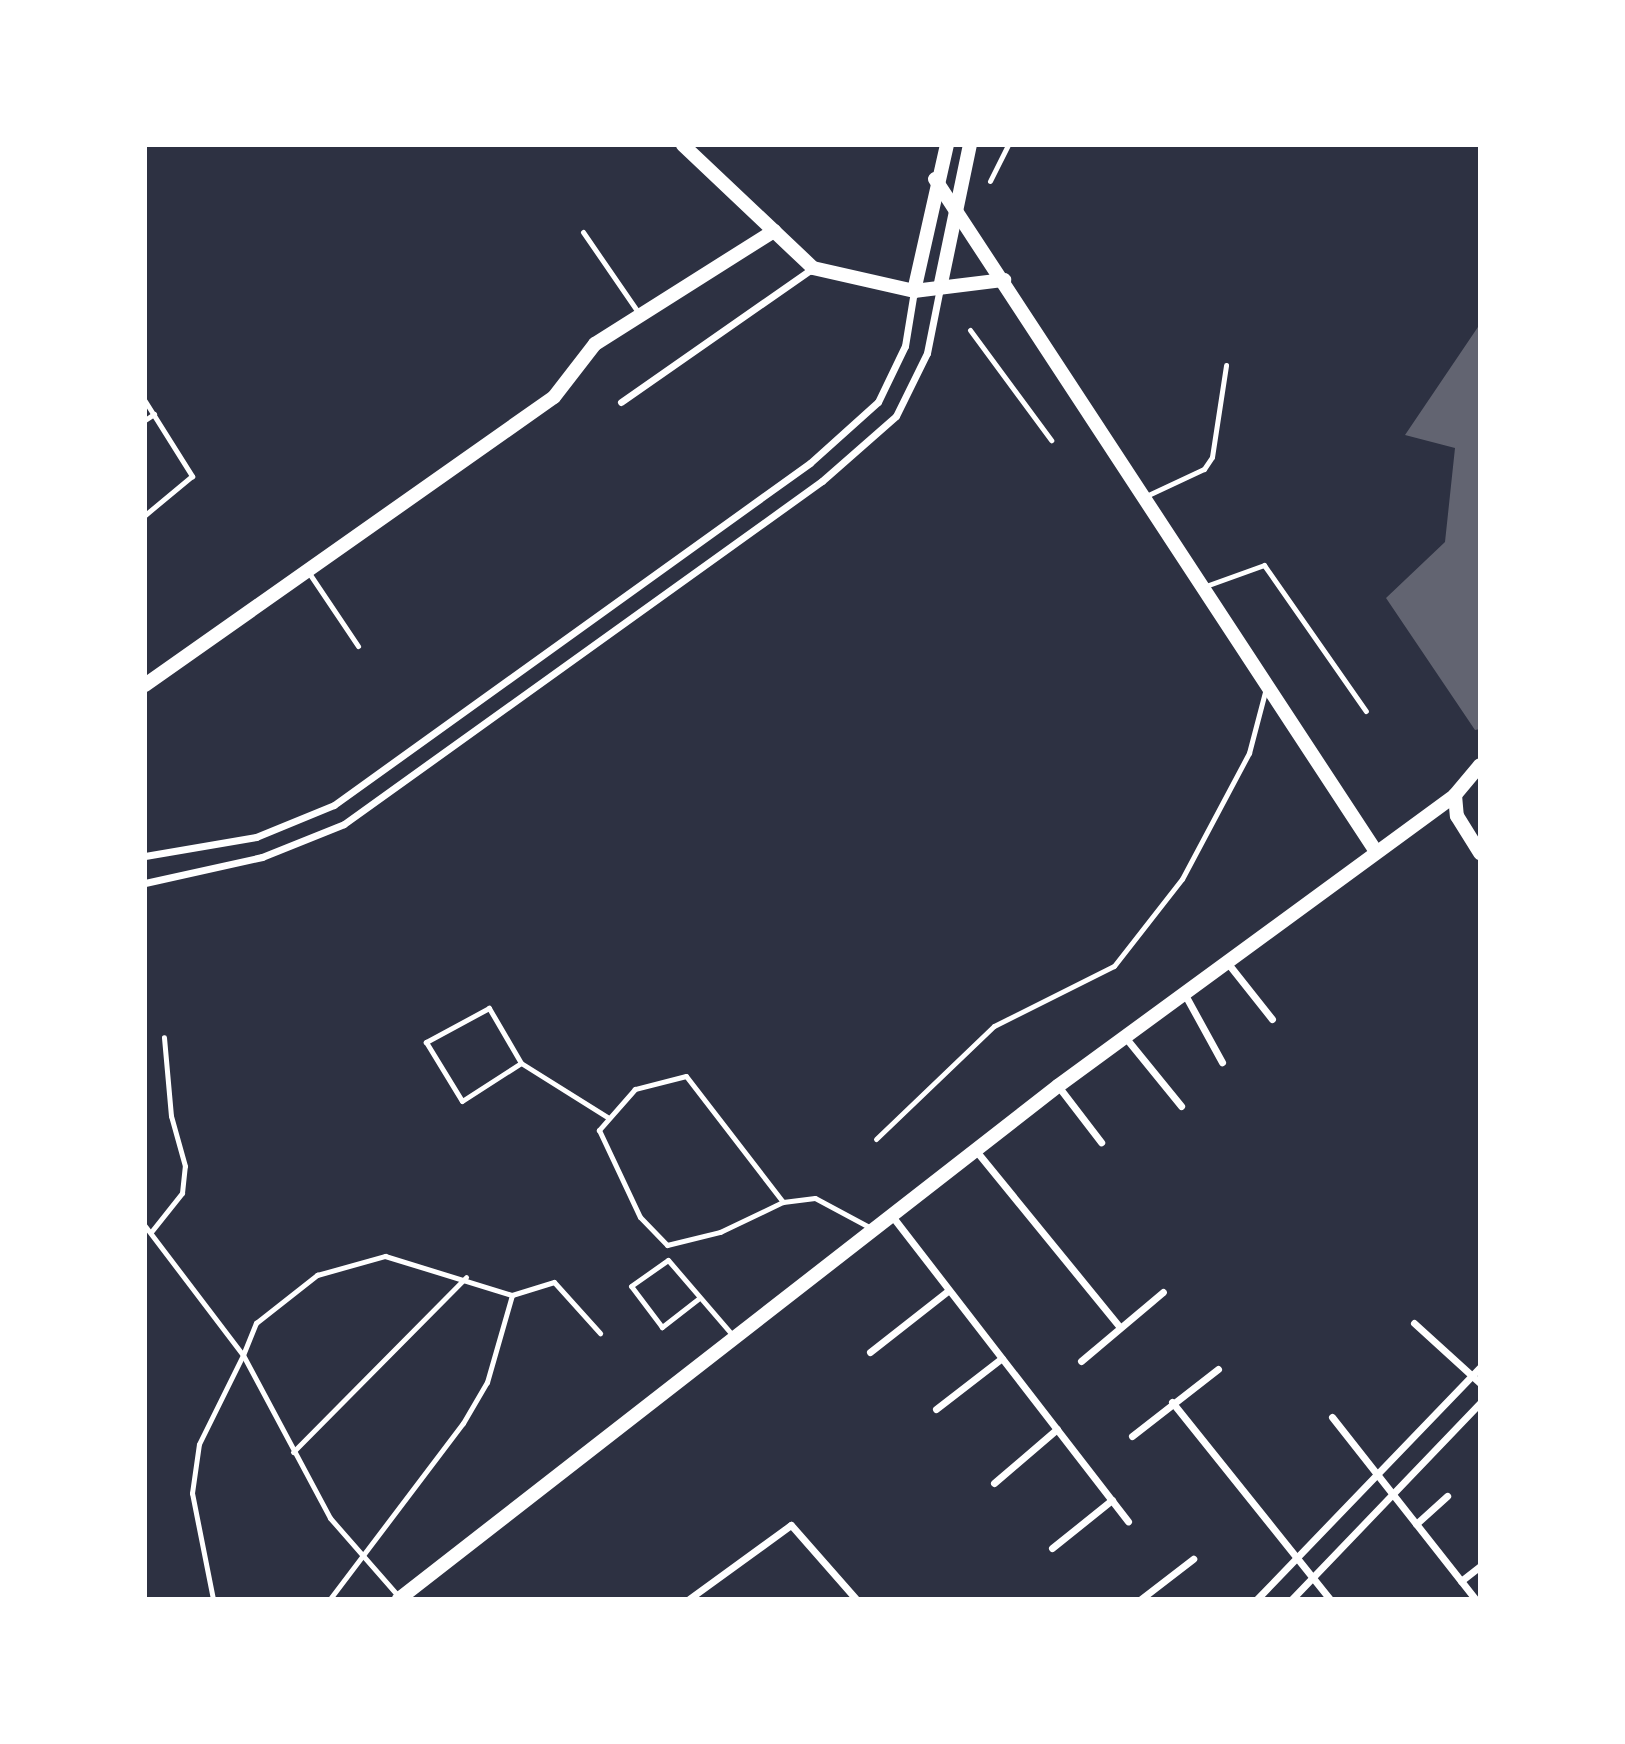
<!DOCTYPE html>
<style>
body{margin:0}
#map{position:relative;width:1625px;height:1744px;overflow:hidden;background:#2d3142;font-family:Quicksand,sans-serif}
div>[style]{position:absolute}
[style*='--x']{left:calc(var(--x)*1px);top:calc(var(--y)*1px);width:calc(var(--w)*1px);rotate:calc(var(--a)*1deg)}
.building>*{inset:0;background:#626471}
.service>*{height:5px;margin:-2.5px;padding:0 2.5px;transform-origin:2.5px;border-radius:2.5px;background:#fff}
.minor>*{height:7px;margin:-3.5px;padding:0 3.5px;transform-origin:3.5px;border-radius:3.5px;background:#fff}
.secondary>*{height:14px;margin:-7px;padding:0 7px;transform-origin:7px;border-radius:7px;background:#fff}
span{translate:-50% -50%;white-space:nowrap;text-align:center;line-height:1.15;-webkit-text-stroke:5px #fff;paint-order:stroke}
.frame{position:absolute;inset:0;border:147px solid #fff;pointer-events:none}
</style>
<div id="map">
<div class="building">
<i style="clip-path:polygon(1480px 324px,1480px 729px,1475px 730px,1386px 598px,1445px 542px,1455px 448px,1405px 435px)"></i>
</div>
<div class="service">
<i style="--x:990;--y:181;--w:40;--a:-63.4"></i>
<i style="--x:583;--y:232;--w:101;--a:55.5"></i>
<i style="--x:970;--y:330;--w:137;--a:53.6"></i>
<i style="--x:145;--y:401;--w:89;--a:57.9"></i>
<i style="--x:192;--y:476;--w:61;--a:140.3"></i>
<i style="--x:145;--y:420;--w:11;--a:-34"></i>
<i style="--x:1144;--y:497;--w:66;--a:-25"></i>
<i style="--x:1204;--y:469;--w:14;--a:-56"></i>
<i style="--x:1212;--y:457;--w:93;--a:-81.3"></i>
<i style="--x:309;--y:573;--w:88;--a:56.1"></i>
<i style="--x:1203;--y:587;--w:65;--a:-19.8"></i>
<i style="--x:1264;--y:565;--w:178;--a:55.1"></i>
<i style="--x:521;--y:1063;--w:64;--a:-120.2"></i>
<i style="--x:489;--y:1008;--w:72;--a:151.6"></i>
<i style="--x:426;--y:1042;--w:69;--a:58.6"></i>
<i style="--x:462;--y:1101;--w:70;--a:-32.8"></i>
<i style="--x:521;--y:1063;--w:102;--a:32.1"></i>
<i style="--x:876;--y:1139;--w:163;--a:-43.8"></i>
<i style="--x:994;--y:1026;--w:134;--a:-26.6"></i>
<i style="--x:1114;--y:966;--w:110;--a:-52"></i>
<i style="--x:1182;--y:879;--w:143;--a:-62"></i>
<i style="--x:1249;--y:753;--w:67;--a:-75.3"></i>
<i style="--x:783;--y:1202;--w:159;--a:-127.6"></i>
<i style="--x:686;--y:1076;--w:53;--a:165.7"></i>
<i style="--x:635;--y:1089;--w:55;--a:131.3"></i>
<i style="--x:599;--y:1130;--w:96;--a:64.8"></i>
<i style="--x:640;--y:1217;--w:39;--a:46"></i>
<i style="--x:667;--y:1245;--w:55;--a:-13.8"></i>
<i style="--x:720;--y:1232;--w:70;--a:-25.5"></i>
<i style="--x:783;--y:1202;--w:32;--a:-7"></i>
<i style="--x:815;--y:1198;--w:64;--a:28.2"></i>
<i style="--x:145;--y:1226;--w:162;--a:52.8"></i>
<i style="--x:243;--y:1355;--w:35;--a:-68"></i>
<i style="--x:256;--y:1323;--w:78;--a:-38.2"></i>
<i style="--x:317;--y:1275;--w:71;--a:-15.6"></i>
<i style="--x:385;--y:1256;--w:133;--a:17.1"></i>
<i style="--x:512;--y:1295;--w:91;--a:106"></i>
<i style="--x:487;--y:1382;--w:48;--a:120.3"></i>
<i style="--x:463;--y:1423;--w:221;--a:127.1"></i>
<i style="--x:151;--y:1232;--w:50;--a:-51.5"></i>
<i style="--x:182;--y:1193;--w:27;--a:-84"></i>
<i style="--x:185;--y:1166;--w:52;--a:-105.6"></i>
<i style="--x:171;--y:1116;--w:79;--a:-95.1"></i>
<i style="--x:512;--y:1295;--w:44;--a:-17.2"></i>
<i style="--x:554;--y:1282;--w:69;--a:48"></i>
<i style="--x:698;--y:1299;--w:46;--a:142.1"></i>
<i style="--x:662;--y:1327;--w:51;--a:-127.1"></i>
<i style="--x:631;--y:1286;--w:45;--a:-35.1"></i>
<i style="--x:668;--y:1260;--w:103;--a:49.3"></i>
<i style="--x:293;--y:1452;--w:246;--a:-45.3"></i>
<i style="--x:213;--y:1599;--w:108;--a:-101.2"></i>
<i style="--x:192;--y:1493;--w:49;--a:-81.9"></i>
<i style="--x:199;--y:1444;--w:99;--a:-63.7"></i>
<i style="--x:243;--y:1355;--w:185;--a:61.9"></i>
<i style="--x:330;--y:1518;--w:106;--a:48.8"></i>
</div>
<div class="minor">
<i style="--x:621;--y:402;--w:234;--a:-34.9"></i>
<i style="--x:145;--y:856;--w:113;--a:-9.7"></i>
<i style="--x:256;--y:837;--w:84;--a:-22.3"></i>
<i style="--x:334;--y:805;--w:586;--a:-35.7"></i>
<i style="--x:810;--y:463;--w:91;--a:-41.9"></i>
<i style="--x:878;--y:402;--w:62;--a:-64.3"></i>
<i style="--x:905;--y:346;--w:56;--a:-80.7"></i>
<i style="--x:145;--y:883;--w:120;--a:-12.5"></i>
<i style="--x:262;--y:857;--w:88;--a:-21.9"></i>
<i style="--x:344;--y:824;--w:588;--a:-35.66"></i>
<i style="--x:822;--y:481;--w:98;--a:-41.3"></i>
<i style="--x:896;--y:416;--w:70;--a:-63.8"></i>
<i style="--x:927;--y:353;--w:66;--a:-78.7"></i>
<i style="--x:1226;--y:961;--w:74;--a:51.6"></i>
<i style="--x:1184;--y:993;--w:79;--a:61.2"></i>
<i style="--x:1125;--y:1037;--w:89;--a:50.9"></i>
<i style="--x:1058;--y:1086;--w:71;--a:52.5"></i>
<i style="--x:977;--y:1152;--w:225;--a:50.8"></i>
<i style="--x:892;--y:1216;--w:386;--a:52.3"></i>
<i style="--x:1414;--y:1323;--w:89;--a:42.3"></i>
<i style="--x:870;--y:1352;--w:100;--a:-38.1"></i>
<i style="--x:1081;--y:1361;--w:107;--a:-40.1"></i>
<i style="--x:1172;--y:1402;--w:253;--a:51.3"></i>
<i style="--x:936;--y:1409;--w:83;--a:-37.7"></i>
<i style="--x:1332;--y:1417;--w:231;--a:51.8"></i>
<i style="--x:1132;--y:1436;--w:109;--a:-37.9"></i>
<i style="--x:994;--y:1483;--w:83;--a:-40.6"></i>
<i style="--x:1416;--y:1524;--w:42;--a:-42.1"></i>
<i style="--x:1052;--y:1548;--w:77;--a:-38.7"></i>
<i style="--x:1461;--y:1581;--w:24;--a:-38"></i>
<i style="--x:689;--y:1599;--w:126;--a:-36"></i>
<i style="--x:791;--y:1525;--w:98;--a:48.7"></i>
<i style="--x:1141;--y:1599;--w:66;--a:-37.6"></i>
<i style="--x:1257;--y:1599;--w:322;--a:-46.1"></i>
<i style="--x:1292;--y:1599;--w:272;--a:-46.2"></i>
</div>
<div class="secondary">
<i style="--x:683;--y:145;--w:179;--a:43.4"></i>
<i style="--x:813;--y:268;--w:104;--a:12.8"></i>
<i style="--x:914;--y:291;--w:91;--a:-7"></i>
<i style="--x:935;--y:179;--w:802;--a:56.75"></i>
<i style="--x:940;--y:288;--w:146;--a:-78.2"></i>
<i style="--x:914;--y:291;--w:150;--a:-77.3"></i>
<i style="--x:145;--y:685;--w:500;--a:-35.15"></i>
<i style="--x:554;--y:397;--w:67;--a:-52.3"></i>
<i style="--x:595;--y:344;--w:212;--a:-32.3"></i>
<i style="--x:1455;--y:795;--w:21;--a:85"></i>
<i style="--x:1457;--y:816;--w:44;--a:58.1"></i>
<i style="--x:399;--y:1599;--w:835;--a:-37.9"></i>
<i style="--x:1058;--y:1086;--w:492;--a:-36.2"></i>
<i style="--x:1455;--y:795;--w:39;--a:-50"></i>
</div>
<div class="frame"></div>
</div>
